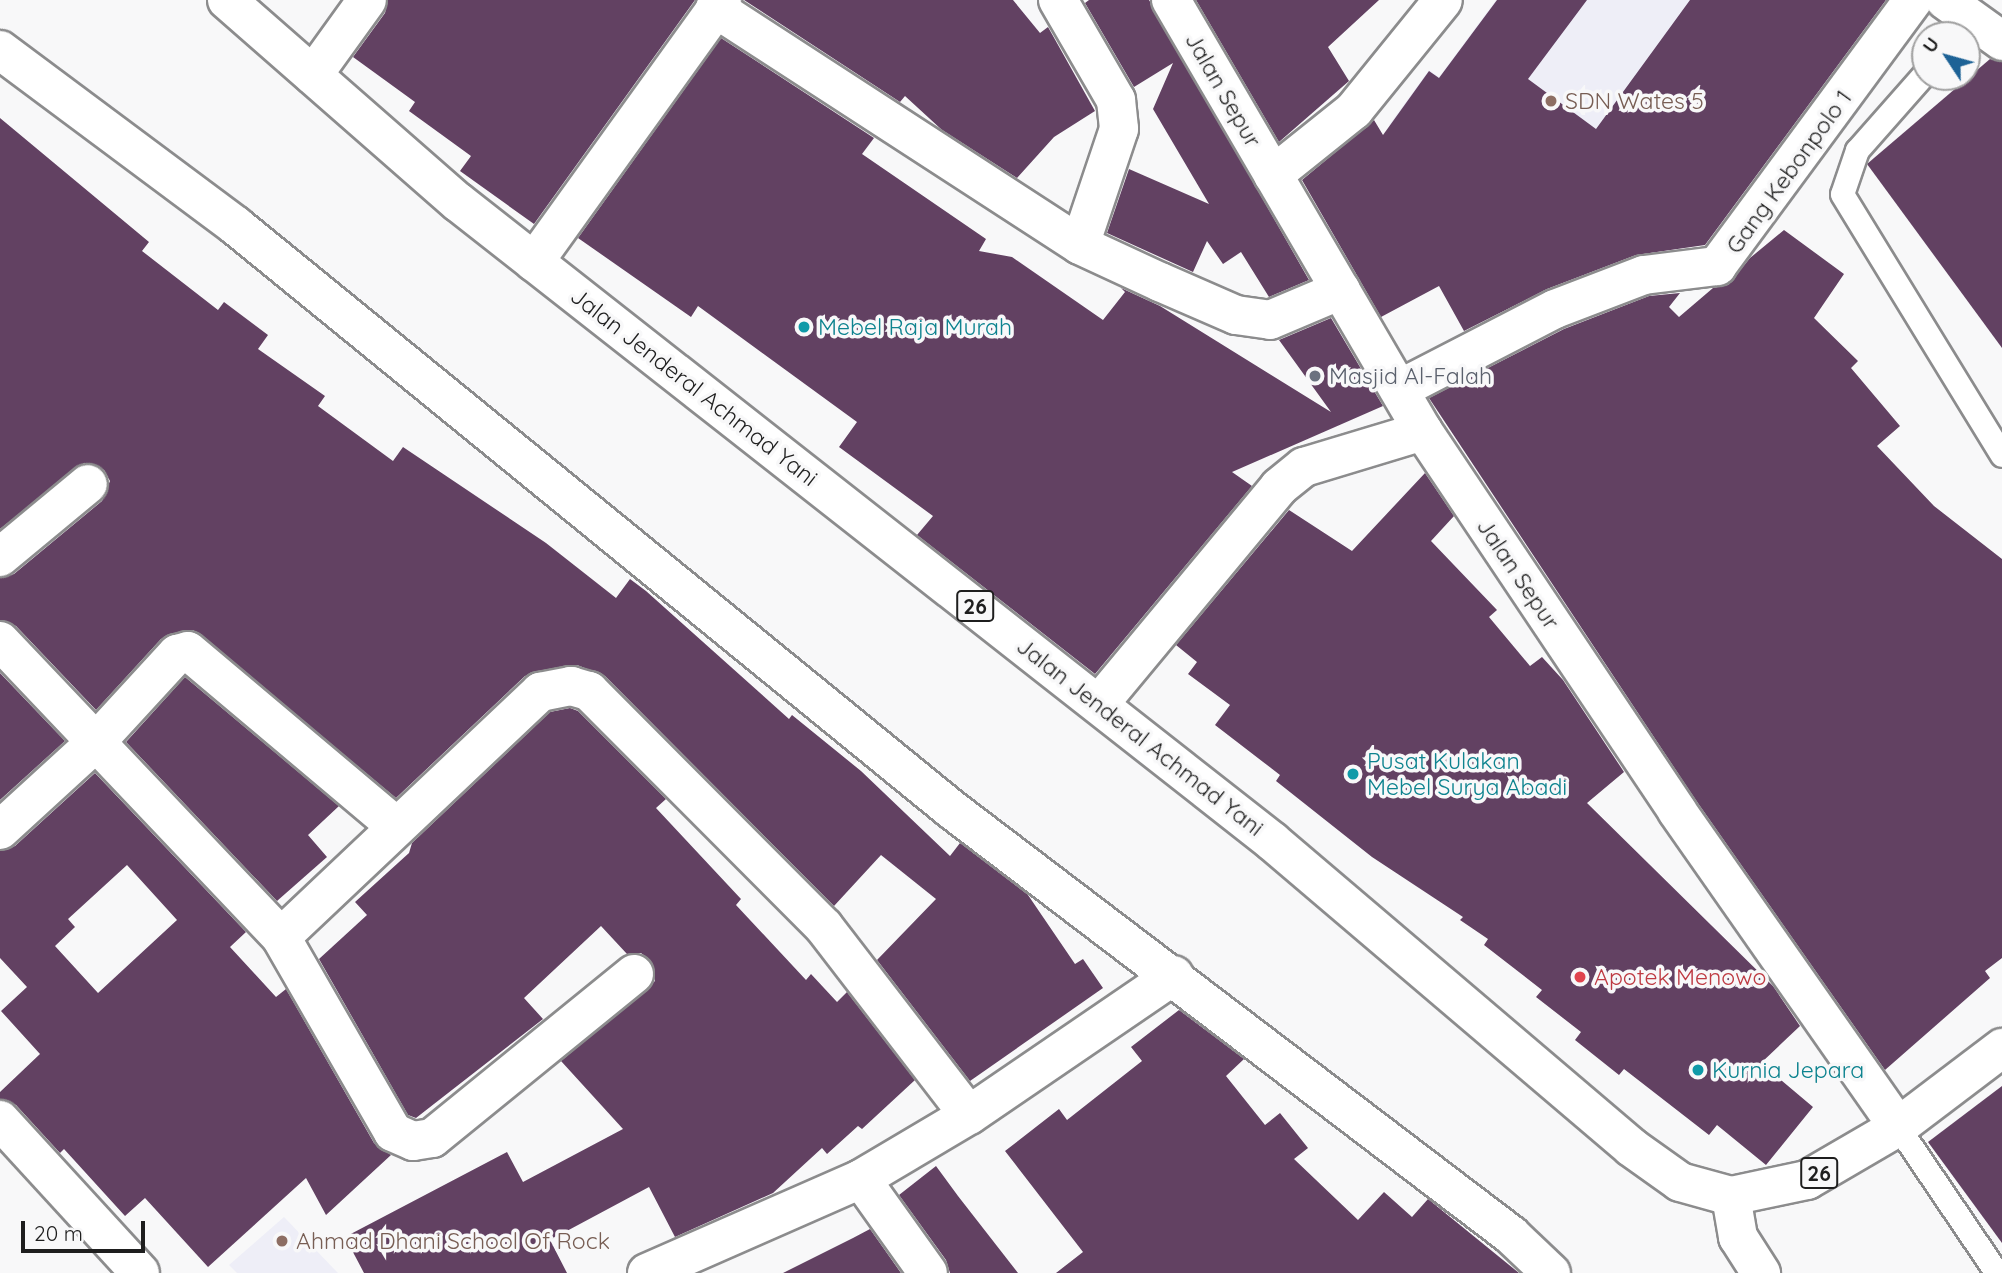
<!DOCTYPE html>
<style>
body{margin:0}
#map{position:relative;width:2002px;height:1273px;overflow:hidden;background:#f8f8f9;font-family:Quicksand,sans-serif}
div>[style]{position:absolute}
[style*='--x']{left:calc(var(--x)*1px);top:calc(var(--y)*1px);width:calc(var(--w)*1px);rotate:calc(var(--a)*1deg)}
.built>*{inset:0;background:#eeeef7}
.building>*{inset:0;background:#624162}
.roads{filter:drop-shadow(2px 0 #8c8c8d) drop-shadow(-2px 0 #8c8c8d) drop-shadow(0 2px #8c8c8d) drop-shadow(0 -2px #8c8c8d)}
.lane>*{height:23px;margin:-11.5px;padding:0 11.5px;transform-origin:11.5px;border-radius:11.5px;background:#fff}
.street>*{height:38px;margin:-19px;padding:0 19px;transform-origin:19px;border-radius:19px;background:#fff}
.secondary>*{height:38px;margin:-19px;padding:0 19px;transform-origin:19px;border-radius:19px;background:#fff}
.primary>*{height:38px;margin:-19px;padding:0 19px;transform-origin:19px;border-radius:19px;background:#fff}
.highway>*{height:38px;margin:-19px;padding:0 19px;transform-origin:19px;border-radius:19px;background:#fff}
.dots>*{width:19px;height:19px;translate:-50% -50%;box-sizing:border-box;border:4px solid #f8f8f9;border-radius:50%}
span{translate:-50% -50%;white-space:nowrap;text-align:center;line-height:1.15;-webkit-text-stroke:7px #f8f8f9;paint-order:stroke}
.shield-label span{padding:2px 5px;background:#f8f8f9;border:2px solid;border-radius:5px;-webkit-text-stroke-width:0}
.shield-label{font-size:21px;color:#1e1e1e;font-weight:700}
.street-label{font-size:23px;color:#1e1e1e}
.education-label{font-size:23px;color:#785e54}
.left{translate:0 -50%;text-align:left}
.culture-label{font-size:23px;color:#0d838f}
.worship-label{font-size:23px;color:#5b616d}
.health-label{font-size:23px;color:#be3a42}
.north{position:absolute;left:1911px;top:21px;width:70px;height:70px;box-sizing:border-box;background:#f8f8f9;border:2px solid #a1a1a1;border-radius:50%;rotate:306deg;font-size:19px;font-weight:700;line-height:28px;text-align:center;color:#1e1e1e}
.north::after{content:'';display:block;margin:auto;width:24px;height:32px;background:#1d6296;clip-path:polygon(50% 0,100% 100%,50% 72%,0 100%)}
.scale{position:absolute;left:21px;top:1221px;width:124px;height:32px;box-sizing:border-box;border:4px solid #1e1e1e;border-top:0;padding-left:9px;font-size:21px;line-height:24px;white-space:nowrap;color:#1e1e1e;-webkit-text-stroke:5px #f8f8f9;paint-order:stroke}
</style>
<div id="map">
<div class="built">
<i style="clip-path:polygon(1496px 0,1770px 0,1628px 194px,1440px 162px,1389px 125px,1429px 70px,1439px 77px)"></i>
<i style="clip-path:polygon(284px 1217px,338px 1273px,237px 1273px,229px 1265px)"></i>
</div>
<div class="building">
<i style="clip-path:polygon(388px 0,695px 0,534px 224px,460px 171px,471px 156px,409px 111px,415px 102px,353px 57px,385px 13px)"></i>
<i style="clip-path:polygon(744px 0,1013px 0,1040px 33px,1048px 27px,1095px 111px,1054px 137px,1017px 178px,942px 130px,905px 96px,900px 102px)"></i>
<i style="clip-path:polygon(1089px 0,1149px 0,1309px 280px,1269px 297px,1241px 252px,1223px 264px,1207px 241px,1193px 272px,1107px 233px,1129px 169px,1209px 204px,1153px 109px,1173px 63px,1134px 87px,1085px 3px)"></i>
<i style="clip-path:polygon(1196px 0,1379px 0,1328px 47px,1349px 81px,1279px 142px)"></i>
<i style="clip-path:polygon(1497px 0,1587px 0,1528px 79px,1596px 129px,1690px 0,1886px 0,1705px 245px,1636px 255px,1547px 289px,1464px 331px,1439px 286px,1381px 317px,1302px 180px,1374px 120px,1383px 135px,1429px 71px,1439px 78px)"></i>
<i style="clip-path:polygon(721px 38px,874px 138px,862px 154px,986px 239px,979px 251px,1012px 257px,1103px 320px,1125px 292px,1121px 288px,1160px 306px,1331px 412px,1279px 340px,1331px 318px,1383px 406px,1232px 472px,1252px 486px,1095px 674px,917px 535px,933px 516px,839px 447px,857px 422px,698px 306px,691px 317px,578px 238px)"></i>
<i style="clip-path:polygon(1990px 59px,2002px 62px,2002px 348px,1867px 164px)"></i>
<i style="clip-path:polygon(0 118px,149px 242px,142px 251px,218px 310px,224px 302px,268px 335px,258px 349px,325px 396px,318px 406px,393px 461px,403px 447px,546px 543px,616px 598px,630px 579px,646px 591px,789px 719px,792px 715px,861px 771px,950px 856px,960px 843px,1028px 895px,1075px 964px,1083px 959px,1103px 988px,970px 1081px,877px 960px,936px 899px,881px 855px,834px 906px,605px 676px,577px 665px,525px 676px,396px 798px,193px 630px,161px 639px,96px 710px,16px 626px,0 620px,0 578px,14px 574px,102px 501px,110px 481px,104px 470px,84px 463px,0 529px)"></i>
<i style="clip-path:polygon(1784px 230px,1844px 274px,1814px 318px,1858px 361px,1851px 368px,1900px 426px,1877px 446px,1934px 506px,2002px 559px,2002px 958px,1985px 971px,1990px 978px,1885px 1070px,1695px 799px,1429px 398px,1564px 329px,1649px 296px,1680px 293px,1669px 307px,1679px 317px,1713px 288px,1728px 285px,1750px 258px)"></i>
<i style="clip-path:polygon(1425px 473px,1454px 516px,1431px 541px,1497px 610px,1489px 617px,1530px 666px,1542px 657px,1563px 680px,1624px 772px,1587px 803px,1773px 986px,1800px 1026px,1761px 1063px,1813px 1107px,1766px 1165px,1717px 1125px,1709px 1135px,1624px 1069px,1619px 1075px,1575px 1040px,1581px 1032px,1536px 997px,1542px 990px,1484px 945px,1488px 939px,1460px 920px,1463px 917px,1372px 857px,1276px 781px,1280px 775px,1215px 725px,1230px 705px,1188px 674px,1197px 662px,1176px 645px,1289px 510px,1352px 551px)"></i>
<i style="clip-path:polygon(0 673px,65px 741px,0 800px)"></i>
<i style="clip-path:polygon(185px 677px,339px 806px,308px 835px,327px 857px,277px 901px,126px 742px)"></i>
<i style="clip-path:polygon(570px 708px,578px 711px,666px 799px,656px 808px,741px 899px,736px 905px,806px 980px,811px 974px,837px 1002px,847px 992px,915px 1080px,862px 1129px,858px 1126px,827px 1154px,822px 1148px,773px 1193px,675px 1237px,649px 1187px,550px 1240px,567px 1273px,364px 1273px,345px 1237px,507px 1152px,523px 1182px,623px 1129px,561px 1061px,655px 981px,650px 960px,641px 953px,627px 954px,601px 926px,524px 998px,543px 1019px,416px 1118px,408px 1115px,319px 959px,367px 915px,355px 902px,409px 853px,412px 843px,550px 712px)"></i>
<i style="clip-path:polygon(evenodd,95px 773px,246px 932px,230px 947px,276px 997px,286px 989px,374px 1143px,391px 1155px,326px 1215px,306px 1178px,208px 1267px,145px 1198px,125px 1216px,64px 1149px,60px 1153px,16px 1105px,0 1099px,0 1092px,40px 1054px,1px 1011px,27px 987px,0 958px,0 851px,15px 846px,95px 773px,127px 865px,177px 920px,98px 993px,55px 946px,75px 927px,68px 919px,127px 865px)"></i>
<i style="clip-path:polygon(1179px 1010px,1244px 1059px,1226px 1076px,1265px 1125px,1280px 1113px,1308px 1148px,1294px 1159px,1358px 1220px,1384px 1192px,1412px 1217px,1428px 1199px,1519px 1273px,1056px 1273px,1083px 1252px,1005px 1151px,1059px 1109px,1067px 1120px,1142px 1061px,1131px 1047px)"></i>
<i style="clip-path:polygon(2002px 1086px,2002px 1243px,1928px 1142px)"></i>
<i style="clip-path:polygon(936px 1166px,958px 1196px,1018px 1273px,950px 1273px,946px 1260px,899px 1195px)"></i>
<i style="clip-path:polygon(870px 1229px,901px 1273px,783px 1273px,853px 1238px)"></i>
</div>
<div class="roads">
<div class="lane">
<i style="--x:1925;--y:73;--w:103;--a:131.4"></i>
<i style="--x:1857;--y:150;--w:46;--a:108.8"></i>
<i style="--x:1842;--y:194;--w:306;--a:58.5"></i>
<i style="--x:1898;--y:1127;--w:176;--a:55.9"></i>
</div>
<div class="street">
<i style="--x:1058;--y:0;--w:116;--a:59.9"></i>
<i style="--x:1116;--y:100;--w:29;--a:84"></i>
<i style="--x:1119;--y:129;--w:122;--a:108.6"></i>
<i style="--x:1171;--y:0;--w:499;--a:59.7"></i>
<i style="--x:1423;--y:431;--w:457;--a:56.2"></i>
<i style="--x:1677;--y:811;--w:386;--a:55"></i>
<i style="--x:1945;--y:0;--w:70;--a:35.7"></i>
<i style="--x:715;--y:8;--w:435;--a:33"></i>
<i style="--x:1080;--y:245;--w:88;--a:24.8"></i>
<i style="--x:1160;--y:282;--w:83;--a:23.5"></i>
<i style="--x:1236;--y:315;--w:34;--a:8"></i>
<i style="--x:1270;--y:320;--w:77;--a:-22.9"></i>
<i style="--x:0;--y:50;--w:294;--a:36.7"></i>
<i style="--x:236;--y:226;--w:923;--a:39.19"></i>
<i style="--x:951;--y:809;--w:704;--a:37.26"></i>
<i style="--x:1511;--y:1235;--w:55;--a:43.5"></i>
<i style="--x:313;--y:75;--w:92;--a:-54.2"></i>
<i style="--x:1273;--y:175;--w:104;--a:-38.7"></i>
<i style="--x:1354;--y:110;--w:141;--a:-51"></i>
<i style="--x:534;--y:262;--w:322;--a:-54.3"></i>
<i style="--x:1400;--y:389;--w:174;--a:-27.3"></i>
<i style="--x:1555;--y:309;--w:95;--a:-20.9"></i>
<i style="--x:1644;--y:275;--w:74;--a:-7"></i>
<i style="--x:1717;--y:266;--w:330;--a:-53.6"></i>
<i style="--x:0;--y:557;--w:114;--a:-39.7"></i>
<i style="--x:0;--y:641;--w:408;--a:46.5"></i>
<i style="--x:1099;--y:704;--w:282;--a:-50.3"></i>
<i style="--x:1279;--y:487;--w:32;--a:-39"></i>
<i style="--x:1304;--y:467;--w:124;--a:-16.8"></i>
<i style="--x:0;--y:830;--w:130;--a:-42.5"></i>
<i style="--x:96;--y:742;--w:120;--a:-47.4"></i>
<i style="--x:177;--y:654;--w:11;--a:-15"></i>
<i style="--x:188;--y:651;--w:272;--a:40.1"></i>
<i style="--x:634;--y:974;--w:260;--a:140.9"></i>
<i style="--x:432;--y:1138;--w:19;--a:171"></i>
<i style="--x:413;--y:1141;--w:22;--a:-156"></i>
<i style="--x:393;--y:1132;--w:225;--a:-119.9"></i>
<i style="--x:281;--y:937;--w:357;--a:-43.4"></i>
<i style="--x:540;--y:692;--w:32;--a:-11"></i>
<i style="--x:571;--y:686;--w:19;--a:16"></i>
<i style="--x:589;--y:691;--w:333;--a:45.1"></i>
<i style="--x:824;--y:927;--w:237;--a:52.4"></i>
<i style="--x:861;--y:1179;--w:115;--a:54.5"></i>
<i style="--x:647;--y:1273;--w:234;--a:-23.7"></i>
<i style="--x:861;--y:1179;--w:126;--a:-30.7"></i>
<i style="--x:969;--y:1115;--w:248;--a:-34.3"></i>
</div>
<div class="secondary">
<i style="--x:1731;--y:1196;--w:42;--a:80.3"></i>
<i style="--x:1738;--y:1237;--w:43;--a:57.4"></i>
</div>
<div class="primary">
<i style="--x:0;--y:1120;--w:207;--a:47.5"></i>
</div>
<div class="highway">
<i style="--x:227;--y:0;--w:307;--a:41.2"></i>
<i style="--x:458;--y:202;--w:1036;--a:38.14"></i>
<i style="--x:1273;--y:842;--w:470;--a:40.4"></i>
<i style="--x:1631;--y:1147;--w:60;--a:35.5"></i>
<i style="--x:1680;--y:1182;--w:53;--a:15.4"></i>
<i style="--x:1731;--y:1196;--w:78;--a:-11.9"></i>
<i style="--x:1807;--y:1180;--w:105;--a:-30.2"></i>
<i style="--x:1898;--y:1127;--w:131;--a:-37.2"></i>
</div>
</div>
<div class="dots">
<i style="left:1551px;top:101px;background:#8d6e63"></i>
<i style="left:804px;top:327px;background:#0f9aa8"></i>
<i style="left:1315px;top:376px;background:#6b7280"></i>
<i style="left:1353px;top:774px;background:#0f9aa8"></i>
<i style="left:1580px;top:977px;background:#e0444e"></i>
<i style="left:1698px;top:1070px;background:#0f9aa8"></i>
<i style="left:282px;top:1241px;background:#8d6e63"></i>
</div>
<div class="shield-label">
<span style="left:975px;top:606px">26</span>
<span style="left:1819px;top:1173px">26</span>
</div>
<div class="street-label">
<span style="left:1223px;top:90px;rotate:60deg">Jalan Sepur</span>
<span style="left:1789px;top:172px;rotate:-54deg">Gang Kebonpolo 1</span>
<span style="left:694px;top:387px;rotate:38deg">Jalan Jenderal Achmad Yani</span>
<span style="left:1518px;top:574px;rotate:56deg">Jalan Sepur</span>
<span style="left:1140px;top:737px;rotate:38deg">Jalan Jenderal Achmad Yani</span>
</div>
<div class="education-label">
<span class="left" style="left:1565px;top:101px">SDN Wates 5</span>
<span class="left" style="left:296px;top:1241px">Ahmad Dhani School Of Rock</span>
</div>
<div class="culture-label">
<span class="left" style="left:818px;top:327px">Mebel Raja Murah</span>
<span class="left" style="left:1367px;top:774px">Pusat Kulakan<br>Mebel Surya Abadi</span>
<span class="left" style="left:1712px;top:1070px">Kurnia Jepara</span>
</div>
<div class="worship-label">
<span class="left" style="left:1329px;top:376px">Masjid Al-Falah</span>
</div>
<div class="health-label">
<span class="left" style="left:1594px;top:977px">Apotek Menowo</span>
</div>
<div class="north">U</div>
<div class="scale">20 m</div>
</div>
